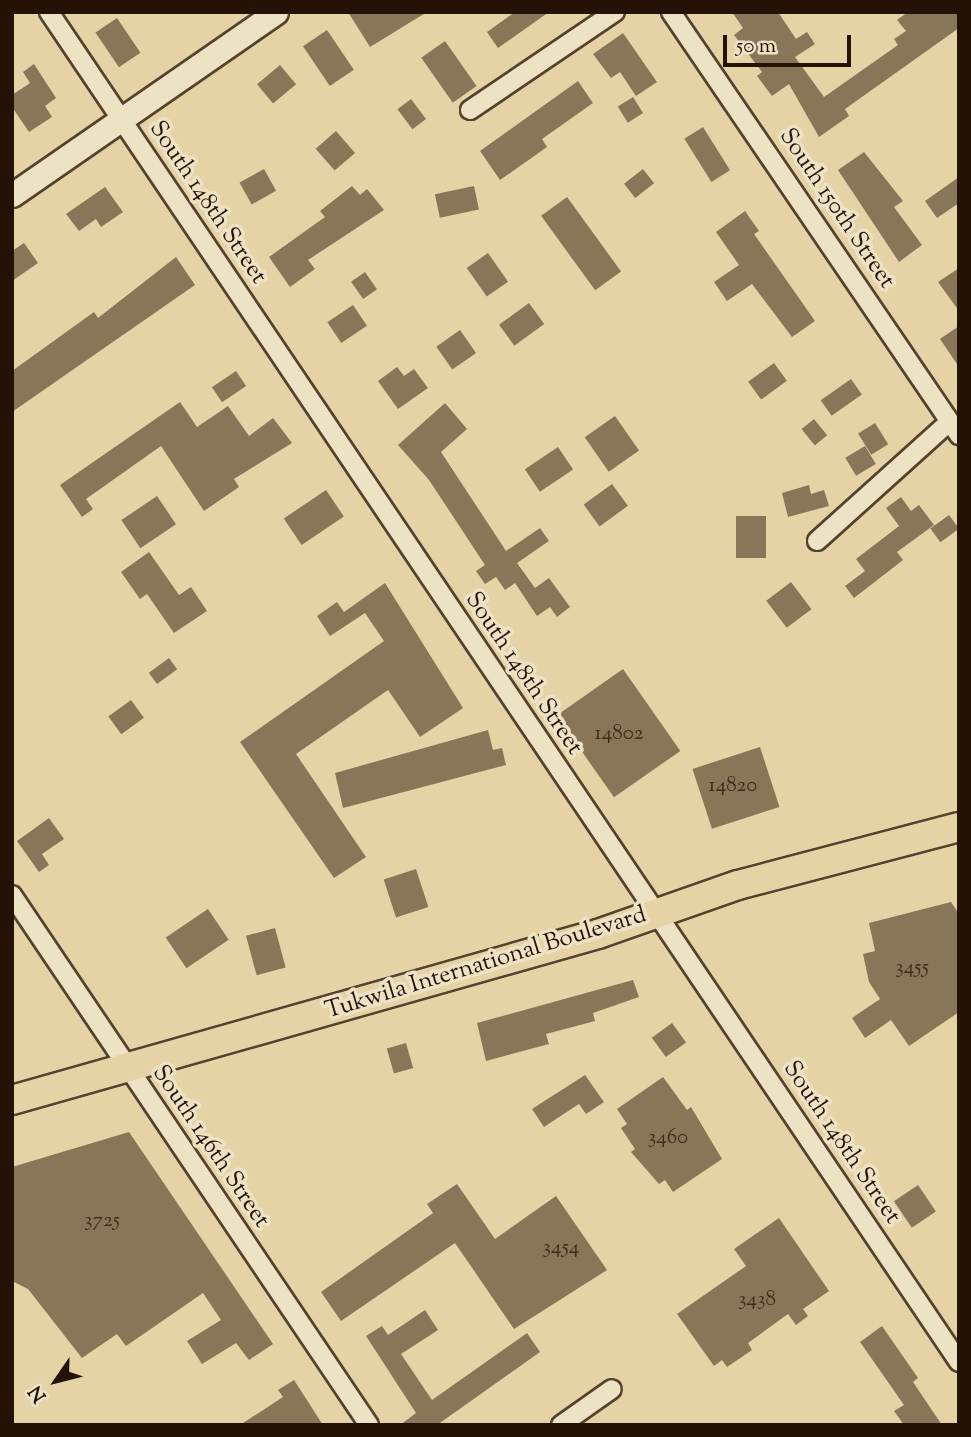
<!DOCTYPE html>
<style>
body{margin:0}
#map{position:relative;width:971px;height:1437px;overflow:hidden;background:#e5d3a6;font-family:"Sorts Mill Goudy",serif}
div>[style]{position:absolute}
[style*='--x']{left:calc(var(--x)*1px);top:calc(var(--y)*1px);width:calc(var(--w)*1px);rotate:calc(var(--a)*1deg)}
.building>*{inset:0;background:#897659;transform-origin:0 0}
.roads{filter:drop-shadow(2px 0 #55422e) drop-shadow(-2px 0 #55422e) drop-shadow(0 2px #55422e) drop-shadow(0 -2px #55422e)}
.minor>*{height:18px;margin:-9px;padding:0 9px;transform-origin:9px;border-radius:9px;background:#eee2c5}
.tertiary>*{height:23px;margin:-11.5px;padding:0 11.5px;transform-origin:11.5px;border-radius:11.5px;background:#eee2c5}
.primary>*{height:28px;margin:-14px;padding:0 14px;transform-origin:14px;border-radius:14px;background:#e5d3a6}
span{translate:-50% -50%;white-space:nowrap;text-align:center;line-height:1.15;-webkit-text-stroke:7px #eee2c5;paint-order:stroke}
.number-label{font-size:21px;color:#3e2b1b}
.number-label span{-webkit-text-stroke-width:0}
.street-label{font-size:24px;color:#251206}
.frame{position:absolute;inset:0;border:14px solid #251206;pointer-events:none}
.north{position:absolute;left:21px;top:1346px;width:70px;height:70px;-webkit-text-stroke:5px #eee2c5;paint-order:stroke;rotate:235deg;font-size:19px;font-weight:700;line-height:28px;text-align:center;color:#251206}
.north::after{content:'';display:block;margin:auto;width:24px;height:32px;background:#251206;clip-path:polygon(50% 0,100% 100%,50% 72%,0 100%)}
.scale{position:absolute;left:723px;top:35px;width:128px;height:32px;box-sizing:border-box;border:4px solid #251206;border-top:0;padding-left:9px;font-size:21px;line-height:24px;white-space:nowrap;color:#251206;-webkit-text-stroke:5px #eee2c5;paint-order:stroke}
</style>
<div id="map">
<div class="building">
<i style="clip-path:polygon(348px 12px,427px 12px,370px 47px)"></i>
<i style="clip-path:polygon(515px 12px,549px 12px,498px 48px,487px 32px)"></i>
<i style="clip-path:polygon(732px 12px,778px 12px,796px 39px,807px 32px,815px 44px,795px 57px,824px 97px,898px 45px,894px 39px,906px 31px,897px 20px,908px 12px,959px 12px,959px 28px,845px 109px,849px 116px,819px 137px,789px 84px,772px 96px,757px 76px,762px 72px,734px 35px,743px 28px)"></i>
<i style="left:117px;top:18px;width:42px;height:26px;rotate:56deg"></i>
<i style="left:327px;top:30px;width:48px;height:29px;rotate:56deg"></i>
<i style="clip-path:polygon(623px 33px,657px 82px,636px 96px,620px 72px,611px 78px,593px 54px)"></i>
<i style="left:445px;top:41px;width:55px;height:29px;rotate:55deg"></i>
<i style="clip-path:polygon(34px 64px,56px 98px,45px 106px,52px 117px,29px 132px,12px 107px,12px 95px,30px 83px,23px 72px)"></i>
<i style="left:280px;top:65px;width:25px;height:30px;rotate:50deg"></i>
<i style="clip-path:polygon(578px 81px,593px 103px,542px 139px,547px 147px,500px 180px,480px 151px)"></i>
<i style="left:633px;top:97px;width:19px;height:18px;rotate:58deg"></i>
<i style="left:411px;top:99px;width:25px;height:17px;rotate:53deg"></i>
<i style="left:703px;top:127px;width:51px;height:22px;rotate:58deg"></i>
<i style="left:336px;top:131px;width:29px;height:27px;rotate:49deg"></i>
<i style="clip-path:polygon(864px 152px,903px 201px,894px 207px,922px 245px,899px 262px,838px 170px)"></i>
<i style="left:264px;top:169px;width:25px;height:28px;rotate:61deg"></i>
<i style="left:643px;top:169px;width:18px;height:24px;rotate:52deg"></i>
<i style="clip-path:polygon(959px 177px,959px 203px,937px 218px,925px 201px)"></i>
<i style="clip-path:polygon(352px 186px,360px 195px,367px 189px,384px 210px,308px 260px,315px 269px,290px 287px,269px 257px,325px 217px,320px 211px)"></i>
<i style="left:474px;top:186px;width:24px;height:40px;rotate:78deg"></i>
<i style="clip-path:polygon(105px 187px,123px 212px,101px 227px,96px 219px,79px 231px,66px 214px)"></i>
<i style="left:567px;top:197px;width:92px;height:32px;rotate:54deg"></i>
<i style="clip-path:polygon(745px 211px,759px 231px,754px 234px,815px 321px,792px 337px,752px 284px,727px 301px,714px 282px,739px 265px,716px 232px)"></i>
<i style="clip-path:polygon(24px 243px,38px 263px,12px 281px,12px 251px)"></i>
<i style="left:488px;top:253px;width:35px;height:26px;rotate:55deg"></i>
<i style="clip-path:polygon(176px 257px,195px 285px,12px 412px,12px 371px,94px 312px,98px 318px)"></i>
<i style="clip-path:polygon(959px 268px,959px 311px,938px 282px)"></i>
<i style="left:365px;top:272px;width:21px;height:17px;rotate:55deg"></i>
<i style="left:529px;top:303px;width:26px;height:37px;rotate:54deg"></i>
<i style="left:353px;top:305px;width:25px;height:31px;rotate:56deg"></i>
<i style="clip-path:polygon(959px 326px,959px 367px,940px 339px)"></i>
<i style="left:460px;top:330px;width:28px;height:29px;rotate:55deg"></i>
<i style="left:774px;top:363px;width:22px;height:32px;rotate:54deg"></i>
<i style="clip-path:polygon(397px 367px,404px 376px,414px 369px,428px 388px,398px 409px,378px 381px)"></i>
<i style="left:236px;top:371px;width:18px;height:29px;rotate:56deg"></i>
<i style="left:851px;top:379px;width:19px;height:37px;rotate:55deg"></i>
<i style="clip-path:polygon(180px 402px,197px 427px,228px 406px,249px 436px,273px 418px,292px 443px,234px 479px,239px 487px,204px 511px,161px 446px,86px 499px,93px 509px,82px 517px,60px 485px)"></i>
<i style="clip-path:polygon(445px 403px,467px 429px,441px 452px,506px 551px,540px 528px,549px 541px,517px 563px,535px 588px,549px 578px,570px 607px,557px 617px,550px 607px,537px 616px,515px 583px,505px 590px,496px 577px,485px 584px,476px 571px,485px 565px,429px 480px,398px 445px)"></i>
<i style="left:615px;top:416px;width:42px;height:37px;rotate:55deg"></i>
<i style="left:814px;top:419px;width:21px;height:16px;rotate:51deg"></i>
<i style="left:875px;top:423px;width:25px;height:20px;rotate:58deg"></i>
<i style="left:865px;top:446px;width:21px;height:23px;rotate:59deg"></i>
<i style="left:558px;top:447px;width:27px;height:40px;rotate:56deg"></i>
<i style="left:612px;top:484px;width:27px;height:35px;rotate:54deg"></i>
<i style="clip-path:polygon(809px 485px,811px 494px,824px 490px,829px 506px,788px 517px,782px 493px)"></i>
<i style="left:326px;top:490px;width:32px;height:51px;rotate:56deg"></i>
<i style="left:157px;top:496px;width:34px;height:43px;rotate:56deg"></i>
<i style="clip-path:polygon(901px 497px,911px 511px,919px 505px,934px 525px,897px 552px,903px 560px,854px 598px,845px 586px,865px 571px,856px 559px,899px 526px,886px 508px)"></i>
<i style="left:949px;top:515px;width:17px;height:23px;rotate:54deg"></i>
<i style="left:736px;top:516px;width:30px;height:42px"></i>
<i style="clip-path:polygon(149px 552px,179px 595px,191px 587px,207px 611px,174px 633px,147px 594px,140px 599px,121px 572px)"></i>
<i style="left:791px;top:582px;width:34px;height:31px;rotate:53deg"></i>
<i style="clip-path:polygon(385px 583px,463px 708px,420px 737px,388px 690px,296px 754px,366px 857px,334px 878px,240px 742px,384px 641px,365px 613px,330px 636px,317px 616px,337px 602px,344px 612px)"></i>
<i style="left:169px;top:658px;width:14px;height:25px;rotate:54deg"></i>
<i style="left:623px;top:669px;width:100px;height:81px;rotate:55deg"></i>
<i style="left:131px;top:700px;width:22px;height:28px;rotate:54deg"></i>
<i style="clip-path:polygon(488px 730px,493px 750px,502px 748px,506px 765px,343px 808px,335px 773px)"></i>
<i style="left:760px;top:747px;width:63px;height:71px;rotate:72deg"></i>
<i style="clip-path:polygon(49px 818px,64px 839px,42px 854px,49px 865px,39px 872px,17px 841px)"></i>
<i style="left:416px;top:869px;width:40px;height:34px;rotate:72deg"></i>
<i style="clip-path:polygon(951px 902px,959px 914px,959px 1012px,909px 1046px,891px 1020px,865px 1038px,852px 1018px,880px 999px,869px 982px,863px 954px,875px 951px,869px 923px)"></i>
<i style="left:208px;top:909px;width:37px;height:51px;rotate:56deg"></i>
<i style="left:275px;top:928px;width:41px;height:30px;rotate:75deg"></i>
<i style="clip-path:polygon(633px 980px,639px 997px,593px 1013px,595px 1021px,546px 1034px,549px 1044px,486px 1061px,477px 1023px)"></i>
<i style="left:672px;top:1023px;width:24px;height:25px;rotate:54deg"></i>
<i style="left:406px;top:1043px;width:26px;height:20px;rotate:74deg"></i>
<i style="clip-path:polygon(585px 1075px,604px 1102px,586px 1114px,579px 1104px,544px 1127px,532px 1109px)"></i>
<i style="clip-path:polygon(663px 1077px,687px 1110px,691px 1107px,722px 1159px,673px 1192px,665px 1180px,659px 1184px,631px 1152px,635px 1149px,621px 1128px,627px 1124px,617px 1109px)"></i>
<i style="clip-path:polygon(129px 1132px,273px 1344px,249px 1360px,236px 1343px,202px 1364px,187px 1341px,221px 1320px,203px 1293px,126px 1346px,117px 1334px,82px 1358px,28px 1289px,12px 1281px,12px 1167px)"></i>
<i style="clip-path:polygon(457px 1184px,495px 1239px,556px 1196px,607px 1270px,514px 1329px,455px 1243px,341px 1321px,321px 1292px,433px 1213px,427px 1204px)"></i>
<i style="left:918px;top:1185px;width:32px;height:29px;rotate:56deg"></i>
<i style="clip-path:polygon(779px 1218px,829px 1291px,803px 1309px,808px 1316px,796px 1325px,788px 1314px,748px 1343px,752px 1350px,727px 1367px,722px 1360px,714px 1366px,677px 1314px,746px 1266px,734px 1249px)"></i>
<i style="clip-path:polygon(425px 1310px,438px 1330px,401px 1354px,432px 1400px,527px 1333px,540px 1352px,437px 1425px,400px 1425px,416px 1413px,366px 1336px,382px 1326px,388px 1335px)"></i>
<i style="clip-path:polygon(882px 1326px,918px 1378px,913px 1382px,942px 1425px,904px 1425px,894px 1411px,904px 1405px,860px 1342px)"></i>
<i style="clip-path:polygon(294px 1380px,323px 1425px,240px 1425px,283px 1397px,278px 1390px)"></i>
</div>
<div class="roads">
<div class="minor">
<i style="--x:49;--y:12;--w:1628;--a:56.02"></i>
<i style="--x:671;--y:12;--w:512;--a:55.75"></i>
<i style="--x:470;--y:110;--w:175;--a:-34.1"></i>
<i style="--x:817;--y:541;--w:178;--a:-42"></i>
<i style="--x:12;--y:895;--w:639;--a:56.04"></i>
<i style="--x:561;--y:1425;--w:62;--a:-35.2"></i>
</div>
<div class="tertiary">
<i style="--x:12;--y:195;--w:321;--a:-34.7"></i>
</div>
<div class="primary">
<i style="--x:12;--y:1100;--w:609;--a:-15.82"></i>
<i style="--x:598;--y:934;--w:148;--a:-19.3"></i>
<i style="--x:738;--y:885;--w:228;--a:-14.7"></i>
</div>
</div>
<div class="number-label">
<span style="left:619px;top:734px">14802</span>
<span style="left:733px;top:786px">14820</span>
<span style="left:912px;top:968px">3455</span>
<span style="left:668px;top:1138px">3460</span>
<span style="left:102px;top:1221px">3725</span>
<span style="left:561px;top:1248px">3454</span>
<span style="left:757px;top:1300px">3438</span>
</div>
<div class="street-label">
<span style="left:207px;top:203px;rotate:56deg">South 148th Street</span>
<span style="left:836px;top:209px;rotate:56deg">South 150th Street</span>
<span style="left:523px;top:674px;rotate:56deg">South 148th Street</span>
<span style="left:486px;top:964px;rotate:-17deg">Tukwila International Boulevard</span>
<span style="left:841px;top:1143px;rotate:56deg">South 148th Street</span>
<span style="left:210px;top:1147px;rotate:56deg">South 146th Street</span>
</div>
<div class="frame"></div>
<div class="north">N</div>
<div class="scale">50 m</div>
</div>
